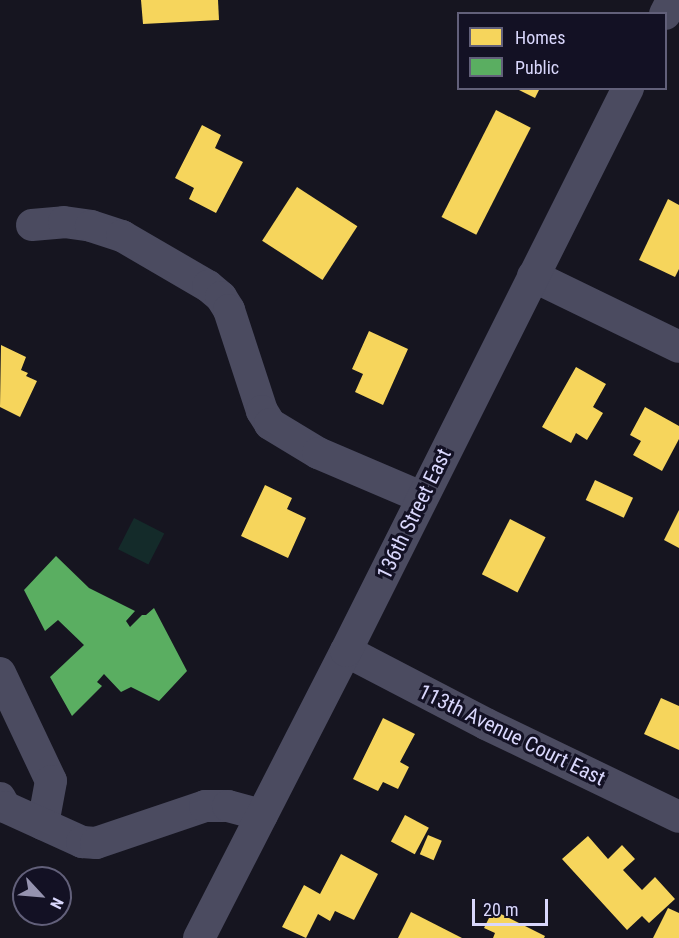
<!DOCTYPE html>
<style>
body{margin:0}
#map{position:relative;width:679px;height:938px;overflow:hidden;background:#161520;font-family:"Roboto Condensed",sans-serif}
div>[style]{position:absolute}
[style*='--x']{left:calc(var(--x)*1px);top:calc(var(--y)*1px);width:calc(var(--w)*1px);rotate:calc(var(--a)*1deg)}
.green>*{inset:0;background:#142b2a;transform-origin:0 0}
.homes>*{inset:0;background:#f6d55c;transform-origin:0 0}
.public>*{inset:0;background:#5aae61}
.minor>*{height:32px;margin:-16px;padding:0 16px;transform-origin:16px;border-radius:16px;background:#4b4b60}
span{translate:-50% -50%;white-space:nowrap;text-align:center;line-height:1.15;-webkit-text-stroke:6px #131124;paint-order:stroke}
.street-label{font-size:21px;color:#d9d7fc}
.legend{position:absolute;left:457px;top:12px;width:210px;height:78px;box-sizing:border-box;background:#131124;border:2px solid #62607a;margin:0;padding:8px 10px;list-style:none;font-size:18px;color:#d9d7fc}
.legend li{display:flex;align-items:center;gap:12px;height:30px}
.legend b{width:30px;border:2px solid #62607a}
.north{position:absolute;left:12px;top:866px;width:60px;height:60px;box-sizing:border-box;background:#131124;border:2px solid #62607a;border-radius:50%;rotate:116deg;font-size:16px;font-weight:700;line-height:24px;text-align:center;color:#d9d7fc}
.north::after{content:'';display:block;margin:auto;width:21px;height:27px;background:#9593af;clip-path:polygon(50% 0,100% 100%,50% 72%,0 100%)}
.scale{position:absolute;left:472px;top:899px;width:76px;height:27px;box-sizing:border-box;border:3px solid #d9d7fc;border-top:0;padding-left:8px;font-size:18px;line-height:21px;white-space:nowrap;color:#d9d7fc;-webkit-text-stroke:4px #131124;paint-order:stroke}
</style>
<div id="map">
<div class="green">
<i style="left:134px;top:518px;width:34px;height:35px;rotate:27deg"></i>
</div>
<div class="homes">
<i style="clip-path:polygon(141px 0,218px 0,219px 20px,143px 24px)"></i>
<i style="clip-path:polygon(515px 88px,540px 88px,535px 98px)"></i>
<i style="left:496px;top:110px;width:39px;height:120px;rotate:27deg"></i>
<i style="clip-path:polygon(202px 125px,221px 135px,215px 148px,243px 162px,216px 213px,189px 199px,194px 188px,175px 178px)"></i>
<i style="left:297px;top:187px;width:72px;height:64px;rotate:33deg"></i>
<i style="clip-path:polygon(668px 199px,679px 205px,679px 269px,675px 277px,639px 260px)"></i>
<i style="clip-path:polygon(369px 331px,408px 349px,383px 405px,355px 392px,363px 374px,352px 369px)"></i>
<i style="clip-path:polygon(1px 345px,26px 357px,21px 370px,28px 373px,26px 376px,37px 381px,20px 417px,0 407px)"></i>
<i style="clip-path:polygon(576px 367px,606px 384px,593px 407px,603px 413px,587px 440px,576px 433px,571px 443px,542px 427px)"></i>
<i style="clip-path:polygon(645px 407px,679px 426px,679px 439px,662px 471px,633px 455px,641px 441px,630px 435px)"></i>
<i style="left:595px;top:480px;width:42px;height:22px;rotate:25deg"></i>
<i style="clip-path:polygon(265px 485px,292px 498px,287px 509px,306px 518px,288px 558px,241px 536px)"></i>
<i style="clip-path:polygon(679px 510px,679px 548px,664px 540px)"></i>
<i style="left:510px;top:519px;width:40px;height:62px;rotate:27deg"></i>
<i style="clip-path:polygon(661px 698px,679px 706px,679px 750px,644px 734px)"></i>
<i style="clip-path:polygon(383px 718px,415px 734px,400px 762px,409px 767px,398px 789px,383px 782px,378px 791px,353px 779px)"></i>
<i style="left:405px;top:815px;width:27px;height:30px;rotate:28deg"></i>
<i style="left:428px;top:835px;width:15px;height:21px;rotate:23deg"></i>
<i style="clip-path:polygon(588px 836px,608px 859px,622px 845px,635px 859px,623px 870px,642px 890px,655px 877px,675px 899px,649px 923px,642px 916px,627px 930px,562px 859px)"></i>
<i style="clip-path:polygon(341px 854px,378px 874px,354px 920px,335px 911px,330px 921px,318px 914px,306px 938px,282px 927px,304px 885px,320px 894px)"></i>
<i style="clip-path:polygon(668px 908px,679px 913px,679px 938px,653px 938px)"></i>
<i style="clip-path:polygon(493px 910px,545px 936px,544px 938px,493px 938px,495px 933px,484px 928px)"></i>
<i style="clip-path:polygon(411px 912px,462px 938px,398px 938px)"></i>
</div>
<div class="public">
<i style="clip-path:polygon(56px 556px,89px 588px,135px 611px,126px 621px,130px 627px,142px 615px,146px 615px,154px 608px,187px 671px,159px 701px,131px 687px,121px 692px,104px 674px,97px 682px,102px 686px,72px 716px,50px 677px,84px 645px,58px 620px,45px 631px,24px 590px)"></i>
</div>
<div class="minor">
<i style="--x:665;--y:14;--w:16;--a:-63"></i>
<i style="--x:32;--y:225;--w:32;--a:-5"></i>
<i style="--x:64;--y:222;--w:27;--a:8"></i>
<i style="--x:91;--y:226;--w:33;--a:18"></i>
<i style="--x:122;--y:236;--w:99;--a:30.2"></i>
<i style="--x:208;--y:286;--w:17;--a:40"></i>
<i style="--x:221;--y:297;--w:15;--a:58"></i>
<i style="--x:229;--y:310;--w:106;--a:71.9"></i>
<i style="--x:262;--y:411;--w:15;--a:58"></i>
<i style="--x:270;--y:424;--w:56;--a:31.1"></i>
<i style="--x:318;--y:453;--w:112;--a:23.1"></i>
<i style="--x:533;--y:276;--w:162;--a:25.9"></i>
<i style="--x:346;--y:651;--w:158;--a:27.5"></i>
<i style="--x:486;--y:724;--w:214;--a:25.7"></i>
<i style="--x:0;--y:673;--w:119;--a:64.7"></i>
<i style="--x:51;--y:781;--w:44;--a:100.5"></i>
<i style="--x:0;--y:798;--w:10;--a:61"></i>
<i style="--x:5;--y:807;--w:85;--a:24.4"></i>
<i style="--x:82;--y:842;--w:14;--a:4"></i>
<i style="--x:96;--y:843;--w:115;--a:-18.7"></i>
<i style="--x:205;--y:806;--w:23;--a:0"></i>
<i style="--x:228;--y:806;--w:35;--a:15"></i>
<i style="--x:199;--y:938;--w:322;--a:-62.9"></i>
<i style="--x:346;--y:651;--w:630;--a:-63.39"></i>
</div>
<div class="street-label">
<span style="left:414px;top:514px;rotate:-64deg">136th Street East</span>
<span style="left:512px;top:735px;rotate:26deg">113th Avenue Court East</span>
</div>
<ul class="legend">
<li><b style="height:16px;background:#f6d55c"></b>Homes</li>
<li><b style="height:16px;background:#5aae61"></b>Public</li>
</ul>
<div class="north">N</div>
<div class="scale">20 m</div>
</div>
